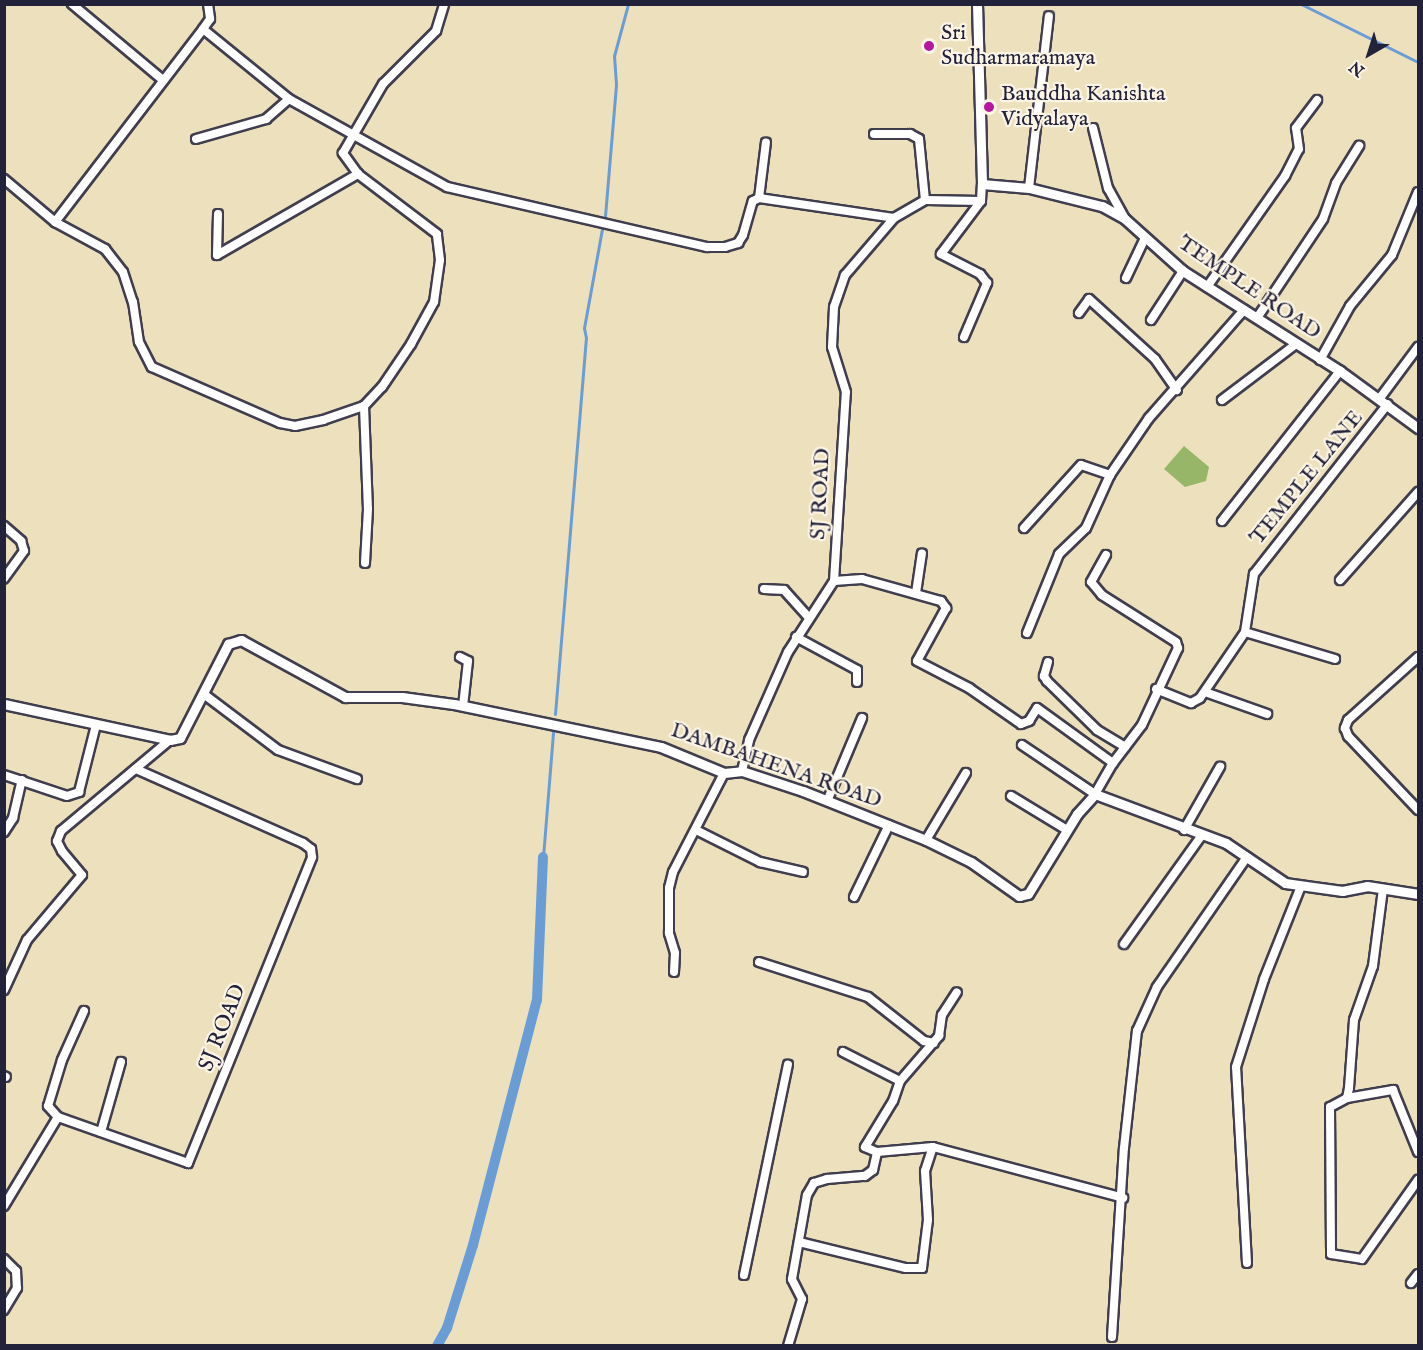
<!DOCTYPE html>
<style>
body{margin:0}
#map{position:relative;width:1423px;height:1350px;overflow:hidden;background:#ece0bd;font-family:"IM FELL English",serif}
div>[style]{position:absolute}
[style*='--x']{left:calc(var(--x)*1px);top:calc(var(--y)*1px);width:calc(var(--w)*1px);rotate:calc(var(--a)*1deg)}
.forest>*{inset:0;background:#98b668}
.stream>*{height:3px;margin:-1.5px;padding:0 1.5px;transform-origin:1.5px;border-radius:1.5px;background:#6a9dd5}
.canal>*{height:10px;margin:-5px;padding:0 5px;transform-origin:5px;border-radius:5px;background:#6a9dd5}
.roads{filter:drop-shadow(2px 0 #403e4e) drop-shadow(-2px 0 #403e4e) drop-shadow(0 2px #403e4e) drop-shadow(0 -2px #403e4e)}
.minor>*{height:8px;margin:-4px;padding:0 4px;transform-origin:4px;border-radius:4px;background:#fff}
.tertiary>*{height:9px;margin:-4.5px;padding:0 4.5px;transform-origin:4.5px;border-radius:4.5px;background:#fff}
.dots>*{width:16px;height:16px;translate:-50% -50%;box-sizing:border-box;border:3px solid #fcf5e5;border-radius:50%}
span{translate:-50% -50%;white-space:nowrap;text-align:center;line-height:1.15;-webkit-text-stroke:4.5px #fcf5e5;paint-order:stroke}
.poi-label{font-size:22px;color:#22223b}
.left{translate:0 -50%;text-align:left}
.street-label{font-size:22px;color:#22223b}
.frame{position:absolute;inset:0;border:6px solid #22223b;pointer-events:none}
.north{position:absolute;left:1339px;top:24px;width:60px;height:60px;-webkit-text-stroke:4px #fcf5e5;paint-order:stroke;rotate:219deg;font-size:16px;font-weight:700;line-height:24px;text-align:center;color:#22223b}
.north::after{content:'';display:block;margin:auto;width:21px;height:27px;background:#22223b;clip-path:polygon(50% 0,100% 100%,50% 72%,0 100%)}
</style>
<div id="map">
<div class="forest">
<i style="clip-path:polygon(1184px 446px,1209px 467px,1206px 481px,1185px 487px,1164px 469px)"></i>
</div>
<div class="stream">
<i style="--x:1301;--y:4;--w:131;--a:26.4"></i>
<i style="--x:605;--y:216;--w:132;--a:-85.2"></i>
<i style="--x:616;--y:84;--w:28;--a:-94"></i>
<i style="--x:614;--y:56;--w:54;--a:-74.9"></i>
<i style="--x:555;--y:714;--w:377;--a:-85.3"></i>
<i style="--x:586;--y:338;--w:10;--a:-101"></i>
<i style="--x:584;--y:328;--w:101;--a:-79.7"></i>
<i style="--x:543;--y:857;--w:125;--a:-85.4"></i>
</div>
<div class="canal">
<i style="--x:437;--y:1346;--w:21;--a:-61"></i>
<i style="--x:447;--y:1328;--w:87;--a:-72.6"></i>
<i style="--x:473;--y:1245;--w:253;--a:-75.4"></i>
<i style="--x:537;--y:1000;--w:143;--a:-87.6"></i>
</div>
<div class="roads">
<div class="minor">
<i style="--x:72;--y:4;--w:119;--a:39.9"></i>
<i style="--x:208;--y:4;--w:15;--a:82"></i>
<i style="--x:210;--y:19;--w:12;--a:125"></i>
<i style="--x:203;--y:29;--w:111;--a:39.1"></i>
<i style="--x:289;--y:99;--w:181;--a:29.1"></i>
<i style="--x:447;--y:187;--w:267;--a:13"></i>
<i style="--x:707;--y:247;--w:18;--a:0"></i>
<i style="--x:725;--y:247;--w:14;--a:-17"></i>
<i style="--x:738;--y:243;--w:9;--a:-58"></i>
<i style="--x:743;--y:235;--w:35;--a:-74"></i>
<i style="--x:753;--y:201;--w:7;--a:-27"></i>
<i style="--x:759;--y:198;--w:136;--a:8.4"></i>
<i style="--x:894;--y:218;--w:36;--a:-30"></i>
<i style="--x:925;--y:200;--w:56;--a:1"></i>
<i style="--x:981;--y:201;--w:17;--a:-87"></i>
<i style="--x:1093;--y:128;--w:62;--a:76"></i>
<i style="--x:1108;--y:188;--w:35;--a:61"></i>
<i style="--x:874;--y:134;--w:36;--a:0"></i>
<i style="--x:910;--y:134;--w:10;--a:29"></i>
<i style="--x:919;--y:139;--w:61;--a:84.4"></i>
<i style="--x:196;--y:139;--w:73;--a:-15.9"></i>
<i style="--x:266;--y:119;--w:30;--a:-41"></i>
<i style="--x:4;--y:179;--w:67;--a:40.1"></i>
<i style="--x:55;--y:222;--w:57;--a:28.4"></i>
<i style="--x:105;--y:249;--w:29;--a:52"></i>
<i style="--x:123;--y:272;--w:32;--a:72"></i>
<i style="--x:133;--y:302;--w:40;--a:81.5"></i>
<i style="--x:139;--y:342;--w:28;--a:63"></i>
<i style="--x:152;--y:367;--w:140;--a:23.6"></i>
<i style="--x:280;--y:423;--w:15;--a:11"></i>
<i style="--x:295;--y:426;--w:29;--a:-12"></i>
<i style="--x:323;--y:420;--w:43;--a:-18.9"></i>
<i style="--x:364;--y:406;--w:26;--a:-47"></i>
<i style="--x:382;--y:387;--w:52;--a:-56"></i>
<i style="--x:411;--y:344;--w:48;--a:-61.3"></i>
<i style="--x:434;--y:302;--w:42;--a:-81.9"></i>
<i style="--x:440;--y:260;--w:26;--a:-97"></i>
<i style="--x:437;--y:234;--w:99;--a:-142.8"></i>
<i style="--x:358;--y:174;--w:26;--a:-126"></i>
<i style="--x:343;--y:153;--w:80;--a:-59.9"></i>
<i style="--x:383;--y:84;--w:75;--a:-45"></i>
<i style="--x:436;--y:31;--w:28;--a:-73"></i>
<i style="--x:1029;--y:188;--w:173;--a:-83.4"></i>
<i style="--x:759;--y:198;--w:56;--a:-82.9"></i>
<i style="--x:218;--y:214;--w:41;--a:91.4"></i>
<i style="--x:217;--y:255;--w:163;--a:-29.9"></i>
<i style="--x:55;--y:222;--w:243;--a:-52.5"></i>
<i style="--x:1126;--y:278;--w:44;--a:-64.6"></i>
<i style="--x:1207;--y:287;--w:136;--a:-54.9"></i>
<i style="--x:1285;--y:176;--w:30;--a:-63"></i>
<i style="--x:1299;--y:149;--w:21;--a:-98"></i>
<i style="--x:1296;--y:128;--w:35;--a:-53"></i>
<i style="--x:1079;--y:313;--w:17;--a:-54"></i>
<i style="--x:1089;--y:299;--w:89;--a:42.3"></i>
<i style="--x:1155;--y:359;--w:38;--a:55"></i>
<i style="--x:1257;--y:318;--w:119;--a:-56.3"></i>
<i style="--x:1323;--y:219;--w:38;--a:-70"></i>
<i style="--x:1336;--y:183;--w:44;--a:-58.1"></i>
<i style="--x:1151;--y:320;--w:59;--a:-56.9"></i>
<i style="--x:964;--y:337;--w:59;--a:-66.9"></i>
<i style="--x:987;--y:283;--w:11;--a:-128"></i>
<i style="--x:980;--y:274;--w:44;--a:-152.9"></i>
<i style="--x:941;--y:254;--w:66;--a:-53"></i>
<i style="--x:1320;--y:360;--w:62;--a:-60.9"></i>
<i style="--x:1350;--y:306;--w:66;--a:-50.5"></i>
<i style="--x:1392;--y:255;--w:68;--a:-67.6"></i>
<i style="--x:1380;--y:398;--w:64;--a:-53.3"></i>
<i style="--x:1222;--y:400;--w:93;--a:-37.1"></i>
<i style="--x:364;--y:406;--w:103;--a:87.8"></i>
<i style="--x:368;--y:509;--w:54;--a:93.2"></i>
<i style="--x:1222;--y:521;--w:191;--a:-51.8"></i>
<i style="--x:4;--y:526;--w:23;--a:41"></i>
<i style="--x:21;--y:541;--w:10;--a:73"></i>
<i style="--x:24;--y:551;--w:34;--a:126"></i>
<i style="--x:1024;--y:528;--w:85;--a:-47.9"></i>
<i style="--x:1081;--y:465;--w:31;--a:19"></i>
<i style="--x:1110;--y:475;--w:69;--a:-55.6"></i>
<i style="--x:1149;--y:418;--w:144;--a:-48.7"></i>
<i style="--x:1340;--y:580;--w:118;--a:-48.4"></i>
<i style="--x:834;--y:581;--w:28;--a:-4"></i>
<i style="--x:862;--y:579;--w:82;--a:15.6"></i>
<i style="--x:941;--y:601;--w:9;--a:54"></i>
<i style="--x:946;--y:608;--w:60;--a:118.7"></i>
<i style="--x:917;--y:661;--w:59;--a:27.4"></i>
<i style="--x:969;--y:688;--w:63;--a:34.7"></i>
<i style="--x:1021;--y:724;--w:9;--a:-21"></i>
<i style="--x:1029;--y:721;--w:15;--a:-58"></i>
<i style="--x:1037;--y:708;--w:94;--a:35.9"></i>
<i style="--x:764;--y:589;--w:20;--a:3"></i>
<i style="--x:784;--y:590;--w:36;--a:48"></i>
<i style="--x:916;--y:593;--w:40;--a:-81.5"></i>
<i style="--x:1245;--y:632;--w:94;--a:16.7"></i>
<i style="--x:1027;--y:633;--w:85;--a:-67.9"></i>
<i style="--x:1059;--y:554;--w:37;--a:-44"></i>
<i style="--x:1086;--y:528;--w:58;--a:-65.6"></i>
<i style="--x:796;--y:637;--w:69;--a:28.4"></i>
<i style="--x:857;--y:670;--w:12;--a:90"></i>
<i style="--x:460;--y:657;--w:9;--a:27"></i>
<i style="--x:468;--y:661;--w:45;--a:96.3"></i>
<i style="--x:1418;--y:657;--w:94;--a:138"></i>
<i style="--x:1348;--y:720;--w:9;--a:111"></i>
<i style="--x:1345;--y:728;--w:9;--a:69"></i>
<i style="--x:1348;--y:736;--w:102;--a:46.6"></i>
<i style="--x:1048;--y:662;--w:15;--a:106"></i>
<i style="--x:1044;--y:676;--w:6;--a:59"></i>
<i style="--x:1047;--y:681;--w:70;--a:44.4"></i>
<i style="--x:1097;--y:730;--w:33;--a:31"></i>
<i style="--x:1156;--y:689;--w:38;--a:22"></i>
<i style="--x:1191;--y:703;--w:10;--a:-29"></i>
<i style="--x:1200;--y:698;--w:80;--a:-55.7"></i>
<i style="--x:1245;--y:632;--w:59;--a:-81.2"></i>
<i style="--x:1254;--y:574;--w:216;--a:-51.8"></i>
<i style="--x:1205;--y:692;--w:66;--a:19.5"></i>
<i style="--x:205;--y:695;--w:91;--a:37"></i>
<i style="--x:278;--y:750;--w:84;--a:20.2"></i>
<i style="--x:1022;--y:745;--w:88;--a:33.9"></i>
<i style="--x:1095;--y:794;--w:36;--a:-60"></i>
<i style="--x:1113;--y:763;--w:48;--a:-52.7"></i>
<i style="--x:1142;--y:725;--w:85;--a:-64.9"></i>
<i style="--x:1178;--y:648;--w:6;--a:-108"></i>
<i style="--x:1176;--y:642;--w:88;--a:-147.6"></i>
<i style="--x:1102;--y:595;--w:17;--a:-130"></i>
<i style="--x:1091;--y:582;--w:31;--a:-61"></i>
<i style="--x:742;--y:771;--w:32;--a:-77"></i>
<i style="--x:749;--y:740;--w:96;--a:-66.1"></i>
<i style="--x:788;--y:652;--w:85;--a:-57.1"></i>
<i style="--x:834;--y:581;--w:189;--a:-86.4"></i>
<i style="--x:846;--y:392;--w:47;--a:-107.3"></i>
<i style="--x:832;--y:347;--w:40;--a:-87.1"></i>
<i style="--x:834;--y:307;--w:34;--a:-71"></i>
<i style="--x:845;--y:275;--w:75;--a:-49.3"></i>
<i style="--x:4;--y:775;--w:66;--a:18.4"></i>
<i style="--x:67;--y:796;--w:13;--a:-18"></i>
<i style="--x:79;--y:792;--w:69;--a:-75.8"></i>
<i style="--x:1011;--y:796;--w:66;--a:31.3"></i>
<i style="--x:828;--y:799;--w:88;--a:-67.2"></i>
<i style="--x:696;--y:830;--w:72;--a:26.6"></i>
<i style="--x:760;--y:862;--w:44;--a:13.1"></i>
<i style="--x:1184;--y:830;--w:73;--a:-60.3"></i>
<i style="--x:4;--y:832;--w:17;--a:-57"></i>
<i style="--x:13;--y:818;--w:39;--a:-77"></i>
<i style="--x:926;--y:840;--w:78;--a:-59.2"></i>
<i style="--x:1383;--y:889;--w:78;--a:97.4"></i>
<i style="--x:1373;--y:966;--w:57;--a:109.4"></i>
<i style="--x:1354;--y:1020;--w:68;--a:94.2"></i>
<i style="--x:1349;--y:1088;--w:10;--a:101"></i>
<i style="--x:1347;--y:1098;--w:19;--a:152"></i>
<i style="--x:1330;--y:1107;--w:147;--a:89.6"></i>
<i style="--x:1331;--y:1254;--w:31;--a:9"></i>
<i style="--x:1362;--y:1259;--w:97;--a:-54.7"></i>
<i style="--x:854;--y:897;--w:80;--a:-64.1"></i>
<i style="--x:1124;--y:944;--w:134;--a:-54.4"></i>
<i style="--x:759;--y:962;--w:114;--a:17.8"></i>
<i style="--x:868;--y:997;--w:71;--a:38.2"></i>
<i style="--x:924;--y:1041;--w:10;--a:11"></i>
<i style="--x:674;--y:972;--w:19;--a:-87"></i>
<i style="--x:675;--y:953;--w:21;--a:-107"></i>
<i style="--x:669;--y:933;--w:45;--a:-90"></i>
<i style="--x:669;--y:888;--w:16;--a:-76"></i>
<i style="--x:673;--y:872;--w:111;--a:-62.7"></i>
<i style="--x:4;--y:990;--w:55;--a:-65.3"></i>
<i style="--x:27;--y:940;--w:85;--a:-49.8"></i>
<i style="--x:82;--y:875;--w:31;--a:-130"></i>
<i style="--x:62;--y:851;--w:11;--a:-117"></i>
<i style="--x:57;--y:841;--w:11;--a:-68"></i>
<i style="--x:61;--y:831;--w:142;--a:-39.9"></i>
<i style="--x:84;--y:1011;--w:54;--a:114.2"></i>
<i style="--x:62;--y:1060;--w:48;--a:106.9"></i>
<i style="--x:48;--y:1106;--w:15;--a:48"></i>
<i style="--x:58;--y:1117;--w:138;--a:19.5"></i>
<i style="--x:188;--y:1163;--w:330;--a:-67.9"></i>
<i style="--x:312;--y:857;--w:8;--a:-97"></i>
<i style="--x:311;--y:849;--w:10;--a:-143"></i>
<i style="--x:303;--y:843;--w:183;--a:-156.1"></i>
<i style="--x:843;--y:1052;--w:64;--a:27"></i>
<i style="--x:900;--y:1081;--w:21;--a:109"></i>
<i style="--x:893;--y:1101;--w:54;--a:121.3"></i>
<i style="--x:865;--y:1147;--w:13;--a:23"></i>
<i style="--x:4;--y:1076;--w:2;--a:27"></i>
<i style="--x:900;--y:1081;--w:60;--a:-49.1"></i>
<i style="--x:939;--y:1036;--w:21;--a:-82"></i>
<i style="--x:942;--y:1015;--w:27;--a:-57"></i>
<i style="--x:1347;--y:1098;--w:47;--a:-9.9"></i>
<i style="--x:1393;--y:1090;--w:67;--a:68"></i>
<i style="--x:101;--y:1132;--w:73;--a:-74.1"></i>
<i style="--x:4;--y:1206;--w:104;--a:-58.8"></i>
<i style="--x:799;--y:1242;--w:110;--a:13.7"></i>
<i style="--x:906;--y:1268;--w:16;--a:0"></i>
<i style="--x:922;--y:1268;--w:48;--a:-82.9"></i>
<i style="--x:928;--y:1220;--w:49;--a:-93.5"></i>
<i style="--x:925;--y:1171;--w:25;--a:-72"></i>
<i style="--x:4;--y:1259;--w:17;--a:45"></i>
<i style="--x:16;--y:1271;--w:17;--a:87"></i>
<i style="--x:17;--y:1288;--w:26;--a:121"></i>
<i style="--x:1247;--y:1263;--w:196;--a:-93.2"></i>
<i style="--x:1236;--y:1067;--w:92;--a:-72.3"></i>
<i style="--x:1264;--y:979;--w:100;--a:-68.3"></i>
<i style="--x:744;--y:1275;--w:215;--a:-78.2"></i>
<i style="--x:1411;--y:1283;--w:11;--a:-52"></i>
<i style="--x:1112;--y:1337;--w:189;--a:-86.4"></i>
<i style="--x:1124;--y:1148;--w:118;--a:-83.7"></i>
<i style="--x:1137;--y:1031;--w:48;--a:-65.6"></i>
<i style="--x:1157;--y:987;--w:158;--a:-55.3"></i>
<i style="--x:788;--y:1346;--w:49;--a:-73.4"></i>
<i style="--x:802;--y:1299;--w:22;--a:-117"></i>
<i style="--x:792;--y:1279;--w:85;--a:-79.9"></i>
<i style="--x:807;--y:1195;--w:14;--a:-60"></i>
<i style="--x:814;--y:1183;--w:14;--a:-17"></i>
<i style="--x:827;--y:1179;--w:38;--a:-5"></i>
<i style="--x:865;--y:1176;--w:10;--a:-37"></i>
<i style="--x:873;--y:1170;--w:18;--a:-77"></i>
<i style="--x:877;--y:1152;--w:56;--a:-5.1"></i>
<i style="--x:933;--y:1147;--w:197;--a:15"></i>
</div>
<div class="tertiary">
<i style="--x:977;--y:4;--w:180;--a:88.4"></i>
<i style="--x:982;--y:184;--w:47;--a:4.9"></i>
<i style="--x:1029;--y:188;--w:75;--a:13.9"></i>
<i style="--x:1102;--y:206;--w:26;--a:29"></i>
<i style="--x:1125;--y:219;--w:78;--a:41.9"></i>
<i style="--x:1183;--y:271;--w:186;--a:32.5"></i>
<i style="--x:1340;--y:371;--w:97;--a:36.2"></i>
<i style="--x:4;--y:704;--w:170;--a:12.2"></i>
<i style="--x:170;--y:740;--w:10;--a:-11"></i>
<i style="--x:180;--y:738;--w:106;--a:-62.9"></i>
<i style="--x:228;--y:644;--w:14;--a:-17"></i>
<i style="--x:241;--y:640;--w:119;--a:28.7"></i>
<i style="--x:345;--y:697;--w:57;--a:0"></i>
<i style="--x:402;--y:697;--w:52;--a:7.7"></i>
<i style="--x:454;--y:704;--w:211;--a:11.7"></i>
<i style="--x:661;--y:747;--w:68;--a:22.4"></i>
<i style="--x:724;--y:773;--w:18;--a:-6"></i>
<i style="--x:742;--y:771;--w:64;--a:18.2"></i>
<i style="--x:803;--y:791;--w:132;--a:21.7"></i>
<i style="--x:926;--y:840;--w:50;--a:26.1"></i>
<i style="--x:971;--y:862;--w:59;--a:35.3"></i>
<i style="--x:1019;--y:896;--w:9;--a:-13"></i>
<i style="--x:1028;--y:894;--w:94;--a:-58.5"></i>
<i style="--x:1077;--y:814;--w:27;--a:-48"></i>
<i style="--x:1095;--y:794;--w:140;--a:20.5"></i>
<i style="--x:1226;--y:843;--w:71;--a:34.1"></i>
<i style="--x:1285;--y:883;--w:58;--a:8"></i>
<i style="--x:1342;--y:891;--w:25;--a:-11"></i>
<i style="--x:1367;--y:886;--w:52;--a:8.9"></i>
</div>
</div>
<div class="dots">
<i style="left:929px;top:46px;background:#b5179e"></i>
<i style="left:989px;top:107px;background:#b5179e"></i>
</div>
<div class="poi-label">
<span class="left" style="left:941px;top:46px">Sri<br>Sudharmaramaya</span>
<span class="left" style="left:1001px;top:107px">Bauddha Kanishta<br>Vidyalaya</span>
</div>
<div class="street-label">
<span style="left:1249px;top:288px;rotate:34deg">TEMPLE ROAD</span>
<span style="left:1307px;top:478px;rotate:-51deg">TEMPLE LANE</span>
<span style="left:821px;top:494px;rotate:-87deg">SJ ROAD</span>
<span style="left:776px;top:766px;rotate:19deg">DAMBAHENA ROAD</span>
<span style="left:223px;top:1028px;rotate:-68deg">SJ ROAD</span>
</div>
<div class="frame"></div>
<div class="north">N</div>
</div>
